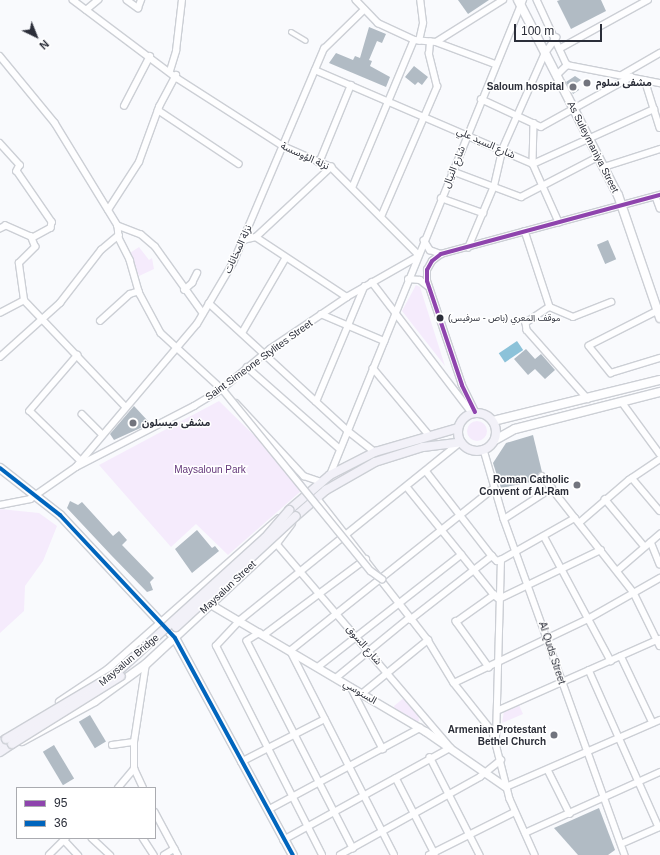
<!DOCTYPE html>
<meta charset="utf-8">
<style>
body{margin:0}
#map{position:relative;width:660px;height:855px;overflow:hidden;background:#f9fafd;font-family:Arial,"Noto Sans Arabic",sans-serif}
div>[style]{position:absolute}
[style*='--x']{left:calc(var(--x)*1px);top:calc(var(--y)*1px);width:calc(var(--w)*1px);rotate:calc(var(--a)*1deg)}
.green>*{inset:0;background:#f5ebfc}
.round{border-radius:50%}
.water>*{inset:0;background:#8cc2d9;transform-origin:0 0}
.building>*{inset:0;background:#b1bbc4;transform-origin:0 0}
.roads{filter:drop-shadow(1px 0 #cccfd5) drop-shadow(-1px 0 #cccfd5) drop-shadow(0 1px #cccfd5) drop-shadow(0 -1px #cccfd5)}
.pedestrian>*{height:4px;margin:-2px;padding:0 2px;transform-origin:2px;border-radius:2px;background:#fefeff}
.minor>*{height:5.5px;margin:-2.75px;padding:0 2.75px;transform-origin:2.75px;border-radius:2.75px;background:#fefeff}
.tertiary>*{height:7px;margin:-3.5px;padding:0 3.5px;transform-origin:3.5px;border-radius:3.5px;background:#fefeff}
.secondary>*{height:8px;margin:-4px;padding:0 4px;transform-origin:4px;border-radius:4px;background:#fefeff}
.primary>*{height:8px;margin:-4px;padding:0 4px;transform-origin:4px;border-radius:4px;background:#f2f1f8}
.primary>.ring{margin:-4px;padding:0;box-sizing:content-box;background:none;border:8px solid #f2f1f8;border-radius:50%}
.bridges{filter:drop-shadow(1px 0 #cccfd5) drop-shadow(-1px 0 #cccfd5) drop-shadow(0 1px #cccfd5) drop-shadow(0 -1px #cccfd5)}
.minor-bridge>*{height:5.5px;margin:-2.75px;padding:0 2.75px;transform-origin:2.75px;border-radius:2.75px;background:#fefeff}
.primary-bridge>*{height:8px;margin:-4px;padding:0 4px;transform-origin:4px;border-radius:4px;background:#f2f1f8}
.bus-1>*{height:4px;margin:-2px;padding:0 2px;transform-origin:2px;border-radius:2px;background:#8e44ad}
.bus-2>*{height:4px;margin:-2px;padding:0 2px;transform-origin:2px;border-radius:2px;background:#0065bd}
.dots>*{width:11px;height:11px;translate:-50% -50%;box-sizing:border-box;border:2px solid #fff;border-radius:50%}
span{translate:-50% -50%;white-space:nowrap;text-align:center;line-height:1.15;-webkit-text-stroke:3px #fff;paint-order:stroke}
.bus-label{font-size:9px;color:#2b2e39}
.left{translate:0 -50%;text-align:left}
.poi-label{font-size:10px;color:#2b2e39;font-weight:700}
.right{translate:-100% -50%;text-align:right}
.street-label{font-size:10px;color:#2b2e39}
.park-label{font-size:10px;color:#63367a}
.legend{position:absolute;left:16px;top:787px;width:140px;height:52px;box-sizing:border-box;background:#fff;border:1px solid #aaabb0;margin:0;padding:5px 7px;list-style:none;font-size:12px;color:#2b2e39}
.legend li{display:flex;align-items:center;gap:8px;height:20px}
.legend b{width:20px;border:1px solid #aaabb0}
.north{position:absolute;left:16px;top:16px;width:40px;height:40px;-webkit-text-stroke:3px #fff;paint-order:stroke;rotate:137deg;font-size:11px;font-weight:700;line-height:16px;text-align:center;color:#2b2e39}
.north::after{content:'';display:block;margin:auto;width:14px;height:18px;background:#2b2e39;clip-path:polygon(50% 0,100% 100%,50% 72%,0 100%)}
.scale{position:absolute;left:514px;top:24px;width:88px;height:18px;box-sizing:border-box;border:2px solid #2b2e39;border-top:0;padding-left:5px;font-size:12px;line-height:14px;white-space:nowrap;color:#2b2e39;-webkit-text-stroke:3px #fff;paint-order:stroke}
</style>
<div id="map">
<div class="green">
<i style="clip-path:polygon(139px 247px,149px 260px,152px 258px,154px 269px,139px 276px,130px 253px)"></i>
<i style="clip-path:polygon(416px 285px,420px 287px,445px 366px,402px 311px)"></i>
<i style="clip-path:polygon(219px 401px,263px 444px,301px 491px,228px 555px,196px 524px,171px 547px,99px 465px)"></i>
<i class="round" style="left:467px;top:421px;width:20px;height:20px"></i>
<i style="clip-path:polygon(0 509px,39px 513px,57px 526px,43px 561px,25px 586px,24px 611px,0 633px)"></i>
<i style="clip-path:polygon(405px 697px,418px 712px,419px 721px,416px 723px,395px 710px,394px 706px)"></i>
<i style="clip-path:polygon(519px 705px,523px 714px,502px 723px,504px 711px)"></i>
</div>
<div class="water">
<i style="left:517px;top:341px;width:11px;height:22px;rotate:56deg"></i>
</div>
<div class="building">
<i style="clip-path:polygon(458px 0,489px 0,468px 14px)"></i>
<i style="clip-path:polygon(560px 0,601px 0,606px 11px,571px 29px,557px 1px)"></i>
<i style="clip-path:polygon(369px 27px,386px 34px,382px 43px,377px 41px,369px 60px,372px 61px,370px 66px,390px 77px,386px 87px,329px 63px,336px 53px,353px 60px,355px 56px,360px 58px)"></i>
<i style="clip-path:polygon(414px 66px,428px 77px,422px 85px,418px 82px,415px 85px,405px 77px)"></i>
<i style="clip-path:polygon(575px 76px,581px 80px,575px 84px,579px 90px,573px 94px,566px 82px)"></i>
<i style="left:608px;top:240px;width:21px;height:12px;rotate:67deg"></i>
<i style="clip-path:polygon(526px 349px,535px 359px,541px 354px,555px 370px,545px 379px,535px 369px,528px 375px,514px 359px)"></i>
<i style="clip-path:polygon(134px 406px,148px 421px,147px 425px,114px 440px,110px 434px)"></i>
<i style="clip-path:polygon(533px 435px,542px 472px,536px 481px,501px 488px,493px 463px,506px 443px)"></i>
<i style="clip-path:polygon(70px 501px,78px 505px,82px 502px,113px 536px,119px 531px,127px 540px,122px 545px,154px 578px,150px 582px,153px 590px,147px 592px,111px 555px,67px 508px)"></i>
<i style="clip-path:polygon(197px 530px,212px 548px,215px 546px,219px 551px,192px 573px,175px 549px)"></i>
<i style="left:90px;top:715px;width:31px;height:13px;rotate:59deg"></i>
<i style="left:54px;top:745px;width:39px;height:13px;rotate:59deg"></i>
<i style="clip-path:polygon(599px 808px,615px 850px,608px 855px,578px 855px,554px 828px)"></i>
</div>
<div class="roads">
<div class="pedestrian">
<i style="--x:291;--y:32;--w:17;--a:31"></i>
</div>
<div class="minor">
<i style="--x:73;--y:0;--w:130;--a:36.9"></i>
<i style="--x:177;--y:78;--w:126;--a:32.7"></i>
<i style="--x:283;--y:146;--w:52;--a:23.6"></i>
<i style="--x:331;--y:167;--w:123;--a:45"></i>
<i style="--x:127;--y:0;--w:14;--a:36"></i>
<i style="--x:138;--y:8;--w:9;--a:-69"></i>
<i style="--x:356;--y:0;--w:32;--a:46"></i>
<i style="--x:378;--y:23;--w:40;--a:25"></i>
<i style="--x:414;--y:40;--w:22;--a:5"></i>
<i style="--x:436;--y:42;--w:63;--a:20.4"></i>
<i style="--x:537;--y:0;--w:72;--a:65.2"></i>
<i style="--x:86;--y:10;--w:16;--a:-40"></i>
<i style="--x:419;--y:41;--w:18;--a:-77"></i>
<i style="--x:423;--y:23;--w:23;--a:-97"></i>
<i style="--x:436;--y:42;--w:79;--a:-32.1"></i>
<i style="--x:561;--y:48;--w:99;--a:-28.9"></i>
<i style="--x:0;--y:56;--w:87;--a:50.6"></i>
<i style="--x:55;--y:123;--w:121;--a:58.5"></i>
<i style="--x:567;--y:65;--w:95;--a:11"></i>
<i style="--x:315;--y:70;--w:237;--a:23.3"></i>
<i style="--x:533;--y:164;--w:133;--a:-24.4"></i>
<i style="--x:170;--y:71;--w:21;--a:-73"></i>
<i style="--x:176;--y:51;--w:51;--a:-83.3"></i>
<i style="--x:622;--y:75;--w:44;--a:-30.1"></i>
<i style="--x:556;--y:76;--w:16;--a:-45"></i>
<i style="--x:645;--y:80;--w:50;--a:72.6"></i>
<i style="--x:481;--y:99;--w:66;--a:25"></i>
<i style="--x:541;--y:127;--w:103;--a:-29.1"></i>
<i style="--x:124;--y:106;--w:56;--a:-62.5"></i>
<i style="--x:158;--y:110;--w:97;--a:33.7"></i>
<i style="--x:534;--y:123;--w:41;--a:91.4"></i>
<i style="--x:533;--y:164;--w:64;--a:65.9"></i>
<i style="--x:0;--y:143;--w:30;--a:48"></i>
<i style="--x:20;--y:165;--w:7;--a:117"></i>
<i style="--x:17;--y:171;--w:62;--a:55.5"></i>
<i style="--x:52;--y:222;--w:6;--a:99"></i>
<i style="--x:51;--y:228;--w:21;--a:151"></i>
<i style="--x:33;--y:238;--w:30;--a:-156"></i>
<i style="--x:6;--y:226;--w:7;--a:153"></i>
<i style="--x:319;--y:163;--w:84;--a:-67.7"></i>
<i style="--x:604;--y:167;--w:59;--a:-17.8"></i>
<i style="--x:452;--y:171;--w:74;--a:20.6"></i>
<i style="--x:521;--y:197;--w:87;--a:-27.5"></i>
<i style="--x:352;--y:188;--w:160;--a:-67.3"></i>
<i style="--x:656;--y:197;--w:12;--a:70"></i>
<i style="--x:441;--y:198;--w:45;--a:19.7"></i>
<i style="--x:108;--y:210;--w:57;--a:-57.1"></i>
<i style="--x:139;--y:162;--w:59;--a:-70"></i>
<i style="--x:159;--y:107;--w:36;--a:-62"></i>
<i style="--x:381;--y:217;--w:142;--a:-66.7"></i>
<i style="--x:437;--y:87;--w:34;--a:-104"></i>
<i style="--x:429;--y:54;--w:12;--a:-85"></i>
<i style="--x:525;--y:231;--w:80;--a:71.8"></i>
<i style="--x:550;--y:307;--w:25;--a:23"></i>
<i style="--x:573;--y:317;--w:41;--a:-21.5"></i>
<i style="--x:256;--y:237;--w:109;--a:33.4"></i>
<i style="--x:243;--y:240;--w:13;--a:-13"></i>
<i style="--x:256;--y:237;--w:103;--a:-43"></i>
<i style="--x:424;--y:240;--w:12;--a:59"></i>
<i style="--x:430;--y:250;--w:12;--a:20"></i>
<i style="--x:468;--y:248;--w:67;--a:-67.2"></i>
<i style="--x:494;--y:186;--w:37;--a:-77"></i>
<i style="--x:502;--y:150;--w:106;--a:-66.1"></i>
<i style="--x:545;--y:53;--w:19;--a:-54"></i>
<i style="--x:408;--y:279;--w:12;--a:5"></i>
<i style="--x:420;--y:280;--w:10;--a:37"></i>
<i style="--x:372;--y:282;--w:161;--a:52.6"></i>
<i style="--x:184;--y:290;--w:11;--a:-41"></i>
<i style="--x:192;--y:283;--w:11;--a:-63"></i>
<i style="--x:24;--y:300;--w:148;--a:46.4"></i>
<i style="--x:209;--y:303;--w:189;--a:42.6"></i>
<i style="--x:348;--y:431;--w:34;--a:38"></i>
<i style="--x:550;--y:307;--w:29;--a:146"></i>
<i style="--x:526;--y:323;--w:7;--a:82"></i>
<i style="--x:527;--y:330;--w:92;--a:48.5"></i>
<i style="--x:658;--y:311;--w:77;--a:153.1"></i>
<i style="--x:589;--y:346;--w:35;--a:51"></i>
<i style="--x:611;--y:373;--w:51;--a:-17"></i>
<i style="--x:0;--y:313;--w:27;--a:-28"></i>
<i style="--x:24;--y:300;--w:37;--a:-98"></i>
<i style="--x:19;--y:263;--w:23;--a:-45"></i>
<i style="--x:35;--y:247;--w:11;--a:-112"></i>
<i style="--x:203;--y:314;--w:82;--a:-125.6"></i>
<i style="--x:155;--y:247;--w:18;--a:-139"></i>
<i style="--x:141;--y:235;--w:25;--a:-159"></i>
<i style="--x:118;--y:226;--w:12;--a:85"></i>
<i style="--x:119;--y:238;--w:25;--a:63"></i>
<i style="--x:130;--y:260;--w:35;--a:74"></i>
<i style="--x:140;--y:294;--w:44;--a:61.7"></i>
<i style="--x:161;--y:333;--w:86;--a:42.6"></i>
<i style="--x:321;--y:314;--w:69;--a:23.2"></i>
<i style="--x:100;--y:321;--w:40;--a:-42"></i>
<i style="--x:130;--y:294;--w:9;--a:-18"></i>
<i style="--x:242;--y:333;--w:86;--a:-59.8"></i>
<i style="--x:78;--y:355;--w:74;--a:130.6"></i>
<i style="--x:30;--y:411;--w:70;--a:44.4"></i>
<i style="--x:0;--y:357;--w:81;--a:-42"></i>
<i style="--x:60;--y:303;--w:67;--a:-52.3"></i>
<i style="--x:101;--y:250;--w:23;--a:-40"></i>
<i style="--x:247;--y:367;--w:124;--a:41.4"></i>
<i style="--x:373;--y:368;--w:87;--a:50.1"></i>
<i style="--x:316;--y:402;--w:125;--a:-67.3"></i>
<i style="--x:622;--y:402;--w:64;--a:53.8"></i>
<i style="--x:236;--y:403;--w:100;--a:47"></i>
<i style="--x:304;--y:476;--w:18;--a:19"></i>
<i style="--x:475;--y:412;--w:30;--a:-116"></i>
<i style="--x:462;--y:385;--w:110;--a:-108.6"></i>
<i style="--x:427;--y:281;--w:11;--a:-90"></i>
<i style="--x:427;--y:270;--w:10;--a:-61"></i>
<i style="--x:432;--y:261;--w:11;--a:-38"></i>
<i style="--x:441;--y:254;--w:227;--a:-15.1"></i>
<i style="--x:82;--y:414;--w:28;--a:45"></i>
<i style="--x:484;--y:450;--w:72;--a:73.8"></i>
<i style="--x:504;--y:519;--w:357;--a:70.2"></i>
<i style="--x:76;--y:467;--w:187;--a:-49.8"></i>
<i style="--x:197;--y:324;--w:71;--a:-59.5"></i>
<i style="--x:233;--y:263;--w:233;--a:-67"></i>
<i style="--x:324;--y:49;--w:56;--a:-44.3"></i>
<i style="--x:426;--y:471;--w:108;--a:52.2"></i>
<i style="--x:492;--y:556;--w:7;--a:45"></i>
<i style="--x:497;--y:561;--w:4;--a:-14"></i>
<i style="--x:330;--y:475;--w:513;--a:-67.89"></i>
<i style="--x:542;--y:476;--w:149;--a:51.8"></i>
<i style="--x:634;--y:593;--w:59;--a:63.9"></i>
<i style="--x:632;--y:478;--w:43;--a:49.7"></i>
<i style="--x:407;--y:487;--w:139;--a:51.1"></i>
<i style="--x:317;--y:498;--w:180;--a:52"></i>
<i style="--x:428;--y:640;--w:50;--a:58.8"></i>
<i style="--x:454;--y:683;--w:63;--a:51.5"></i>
<i style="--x:493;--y:732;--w:69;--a:75.8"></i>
<i style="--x:510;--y:799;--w:61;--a:65.9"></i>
<i style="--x:605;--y:499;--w:62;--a:50.2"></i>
<i style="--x:0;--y:505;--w:31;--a:-11"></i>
<i style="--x:30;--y:499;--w:56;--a:-34.8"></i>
<i style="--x:76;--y:467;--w:133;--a:-27.3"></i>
<i style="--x:194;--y:406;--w:33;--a:-31"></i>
<i style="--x:222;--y:389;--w:62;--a:-39.8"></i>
<i style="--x:270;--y:349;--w:93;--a:-34"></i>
<i style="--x:347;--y:297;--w:81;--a:-29.7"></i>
<i style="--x:504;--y:519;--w:57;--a:-32.9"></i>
<i style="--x:579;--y:523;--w:66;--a:-40.7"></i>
<i style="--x:629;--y:480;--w:37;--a:-34"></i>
<i style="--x:544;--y:536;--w:142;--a:61.8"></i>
<i style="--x:651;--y:542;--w:24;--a:68"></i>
<i style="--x:276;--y:543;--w:270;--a:49.5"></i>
<i style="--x:451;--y:748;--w:191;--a:151.1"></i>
<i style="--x:617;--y:571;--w:57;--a:-40.7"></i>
<i style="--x:410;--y:620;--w:104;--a:-38"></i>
<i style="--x:260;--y:633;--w:15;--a:148"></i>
<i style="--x:247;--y:641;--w:233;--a:62.9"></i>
<i style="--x:264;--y:635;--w:127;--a:-36.7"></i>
<i style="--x:621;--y:656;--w:74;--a:64.5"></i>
<i style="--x:318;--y:667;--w:182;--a:-38.1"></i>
<i style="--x:489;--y:668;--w:57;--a:-125.7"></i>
<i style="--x:456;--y:622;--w:47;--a:-35.4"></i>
<i style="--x:494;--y:595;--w:6;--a:39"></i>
<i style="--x:499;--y:599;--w:113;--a:-25.7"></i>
<i style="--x:589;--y:670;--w:172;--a:66"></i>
<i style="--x:336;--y:678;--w:94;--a:-39.4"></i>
<i style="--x:454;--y:683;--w:148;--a:-25.5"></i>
<i style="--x:588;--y:619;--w:83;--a:-29.7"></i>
<i style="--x:351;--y:687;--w:70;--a:62.7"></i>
<i style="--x:363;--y:693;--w:84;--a:-39.2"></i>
<i style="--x:499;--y:710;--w:175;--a:-23.9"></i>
<i style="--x:496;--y:738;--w:178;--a:-88.4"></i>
<i style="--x:501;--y:560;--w:85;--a:-29.6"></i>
<i style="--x:112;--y:745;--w:22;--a:-8"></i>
<i style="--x:430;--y:757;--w:110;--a:63"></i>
<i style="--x:241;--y:762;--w:94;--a:-27.1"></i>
<i style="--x:548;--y:770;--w:49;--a:63.4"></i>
<i style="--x:396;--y:778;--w:85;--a:62.8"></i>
<i style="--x:506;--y:787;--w:168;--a:-23.5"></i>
<i style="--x:118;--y:788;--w:25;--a:-50"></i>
<i style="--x:143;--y:788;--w:21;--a:-115"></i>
<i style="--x:134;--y:769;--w:27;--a:-90"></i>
<i style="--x:134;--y:742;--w:79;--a:-81.3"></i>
<i style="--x:268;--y:810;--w:173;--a:-28.3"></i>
<i style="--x:155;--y:812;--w:49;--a:61.9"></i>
<i style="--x:525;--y:833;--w:148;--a:-24.3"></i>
<i style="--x:92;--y:838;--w:25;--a:43"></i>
<i style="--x:143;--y:838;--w:20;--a:57"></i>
<i style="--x:64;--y:840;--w:21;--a:47"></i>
<i style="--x:621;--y:844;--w:43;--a:-23.6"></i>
<i style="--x:49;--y:855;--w:24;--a:-45"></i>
<i style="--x:164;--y:855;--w:12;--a:-31"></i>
<i style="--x:322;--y:855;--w:234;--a:-116.9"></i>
<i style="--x:216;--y:646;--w:34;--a:-47"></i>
<i style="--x:239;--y:621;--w:285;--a:-38.9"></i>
<i style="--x:340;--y:855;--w:160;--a:-29.1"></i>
<i style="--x:480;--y:777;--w:27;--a:-39"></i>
<i style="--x:394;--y:855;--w:229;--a:-117"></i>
<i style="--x:290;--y:651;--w:260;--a:-38.6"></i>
<i style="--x:429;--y:855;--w:96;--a:-26.6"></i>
</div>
<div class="tertiary">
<i style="--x:210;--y:604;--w:250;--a:30.6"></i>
<i style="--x:425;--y:731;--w:98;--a:34.7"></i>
</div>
<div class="secondary">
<i style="--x:518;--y:0;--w:219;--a:62.9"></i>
<i style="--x:618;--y:195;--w:130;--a:71.1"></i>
<i style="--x:493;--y:421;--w:172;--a:-13.8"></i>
<i style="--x:495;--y:440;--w:23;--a:-29"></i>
<i style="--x:515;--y:429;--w:150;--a:-14.3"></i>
<i style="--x:0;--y:468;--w:76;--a:38.1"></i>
<i style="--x:60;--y:515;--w:168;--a:46.9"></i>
<i style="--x:175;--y:638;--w:247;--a:61.5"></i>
<i style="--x:60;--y:702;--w:58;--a:-33.7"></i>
<i style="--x:108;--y:670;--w:228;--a:-41.4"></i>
<i style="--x:22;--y:741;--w:83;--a:-28.7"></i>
<i style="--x:95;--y:701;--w:63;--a:-36"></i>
<i style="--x:146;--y:664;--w:178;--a:-42.9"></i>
<i style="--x:276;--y:543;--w:25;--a:-53"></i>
</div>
<div class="primary">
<i class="ring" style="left:458px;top:413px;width:30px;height:30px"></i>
<i style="--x:289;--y:510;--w:54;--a:-40.5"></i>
<i style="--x:330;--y:475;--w:51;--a:-27.1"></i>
<i style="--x:375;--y:452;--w:86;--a:-16.1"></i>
<i style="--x:296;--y:516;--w:40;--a:-41"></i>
<i style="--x:326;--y:490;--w:56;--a:-29.7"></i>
<i style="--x:375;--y:462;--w:50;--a:-17.4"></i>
<i style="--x:423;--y:447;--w:38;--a:-7"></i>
<i style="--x:0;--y:743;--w:7;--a:-34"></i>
<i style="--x:0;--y:752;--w:14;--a:-34"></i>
</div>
</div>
<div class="bridges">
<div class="minor-bridge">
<i style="--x:224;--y:391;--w:232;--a:50.8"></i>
<i style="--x:371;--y:571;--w:14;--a:36"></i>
</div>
<div class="primary-bridge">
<i style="--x:176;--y:627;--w:163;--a:-42.8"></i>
<i style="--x:6;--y:739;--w:127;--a:-30.8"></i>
<i style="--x:115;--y:674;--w:202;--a:-42.2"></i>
<i style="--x:265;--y:538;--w:37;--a:-49"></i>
<i style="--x:12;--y:744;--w:128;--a:-32"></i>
</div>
</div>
<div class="bus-1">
<i style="--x:475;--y:412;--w:30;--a:-116"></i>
<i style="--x:462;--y:385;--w:110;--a:-108.6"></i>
<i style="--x:427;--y:281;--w:11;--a:-90"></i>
<i style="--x:427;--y:270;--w:10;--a:-61"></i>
<i style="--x:432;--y:261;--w:11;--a:-38"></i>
<i style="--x:441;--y:254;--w:227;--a:-15.1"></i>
</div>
<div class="bus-2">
<i style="--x:0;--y:468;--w:76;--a:38.1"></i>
<i style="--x:60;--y:515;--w:168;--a:46.9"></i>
<i style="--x:175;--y:638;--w:247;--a:61.5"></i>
</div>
<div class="dots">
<i style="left:587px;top:83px;background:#73757e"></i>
<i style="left:573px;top:87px;background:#73757e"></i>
<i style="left:440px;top:318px;background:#2b2e39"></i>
<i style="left:133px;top:423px;background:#73757e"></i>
<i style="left:577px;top:485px;background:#73757e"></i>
<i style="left:554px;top:735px;background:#73757e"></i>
</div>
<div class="bus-label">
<span class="left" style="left:448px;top:318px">موقف المعري (باص - سرفيس)</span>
</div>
<div class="poi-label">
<span class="left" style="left:596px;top:83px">مشفى سلوم</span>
<span class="right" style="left:564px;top:87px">Saloum hospital</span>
<span class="left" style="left:142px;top:423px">مشفى ميسلون</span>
<span class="right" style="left:569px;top:485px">Roman Catholic<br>Convent of Al-Ram</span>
<span class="right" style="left:546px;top:735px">Armenian Protestant<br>Bethel Church</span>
</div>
<div class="street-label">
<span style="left:486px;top:143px;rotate:24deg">شارع السيد علي</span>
<span style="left:593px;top:147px;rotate:63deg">As Suleymaniya Street</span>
<span style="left:305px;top:156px;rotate:25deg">نزلة الؤوسسة</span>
<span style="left:454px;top:167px;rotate:-68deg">شارع النيال</span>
<span style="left:238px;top:249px;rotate:-65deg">نزلة المخانات</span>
<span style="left:259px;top:360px;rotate:-36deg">Saint Simeone Stylites Street</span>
<span style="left:228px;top:587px;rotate:-43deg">Maysalun Street</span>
<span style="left:364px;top:645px;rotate:49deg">شارع السوق</span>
<span style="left:552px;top:653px;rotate:72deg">Al Quds Street</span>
<span style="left:129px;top:660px;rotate:-40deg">Maysalun Bridge</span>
<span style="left:360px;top:692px;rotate:31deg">السنوسي</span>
</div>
<div class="park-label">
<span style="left:210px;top:470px">Maysaloun Park</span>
</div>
<ul class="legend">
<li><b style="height:5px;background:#8e44ad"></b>95</li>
<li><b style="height:5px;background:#0065bd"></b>36</li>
</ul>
<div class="north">N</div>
<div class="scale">100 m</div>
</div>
